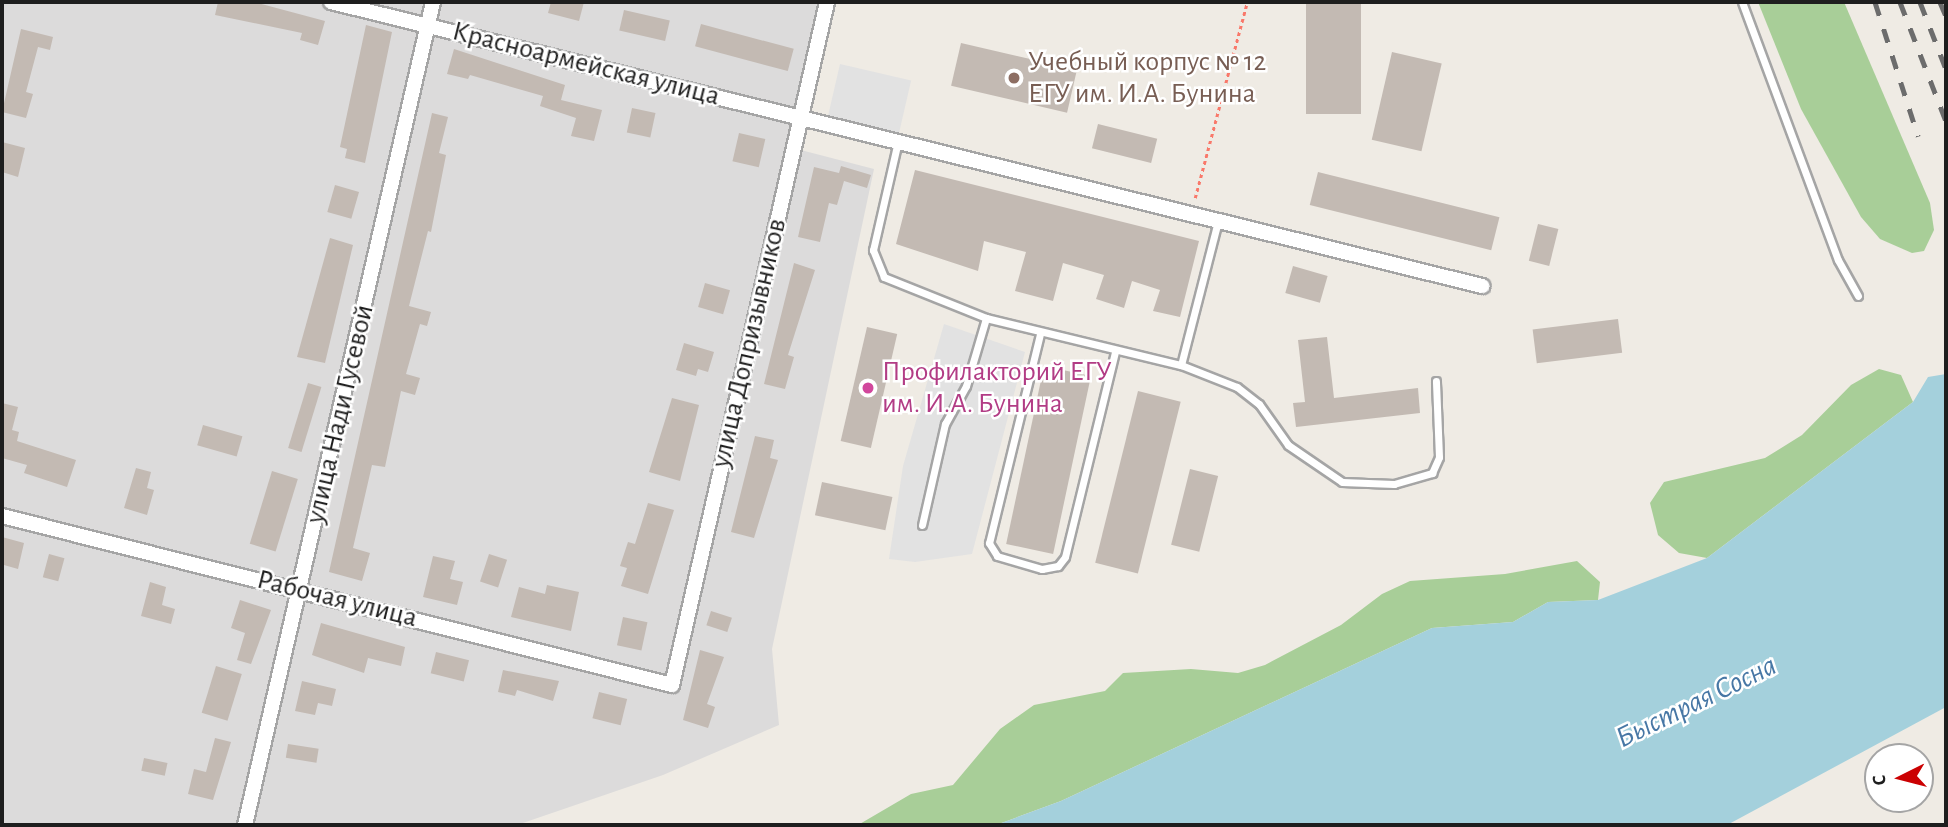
<!DOCTYPE html>
<meta charset="utf-8">
<style>
body{margin:0}
#map{position:relative;width:1948px;height:827px;overflow:hidden;background:#efebe4;font-family:"Alegreya Sans",sans-serif}
div>[style]{position:absolute}
[style*='--x']{left:calc(var(--x)*1px);top:calc(var(--y)*1px);width:calc(var(--w)*1px);rotate:calc(var(--a)*1deg)}
.residential>*{inset:0;background:#dcdbdb}
.forest>*{inset:0;background:#a8ce98}
.parking>*{inset:0;background:#e2e2e2;transform-origin:0 0}
.water>*{inset:0;background:#a4d0dc}
.building>*{inset:0;background:#c3bab3;transform-origin:0 0}
.path>*{height:2.5px;margin-top:-1.25px;transform-origin:0;background:repeating-linear-gradient(90deg,#f9786a 0 3.5px,transparent 0 7px)}
.roads{filter:drop-shadow(2px 0 #a5a5a5) drop-shadow(-2px 0 #a5a5a5) drop-shadow(0 2px #a5a5a5) drop-shadow(0 -2px #a5a5a5)}
.service>*{height:7px;margin:-3.5px;padding:0 3.5px;transform-origin:3.5px;border-radius:3.5px;background:#fff}
.minor>*{height:14px;margin:-7px;padding:0 7px;transform-origin:7px;border-radius:7px;background:#fff}
.rail>*{height:5px;margin-top:-2.5px;transform-origin:0;background:repeating-linear-gradient(90deg,#6c6c6c 0 14px,transparent 0 28px)}
.dots>*{width:19px;height:19px;translate:-50% -50%;box-sizing:border-box;border:4px solid #fff;border-radius:50%}
span{translate:-50% -50%;white-space:nowrap;text-align:center;line-height:1.15;-webkit-text-stroke:5px #fff;paint-order:stroke}
.education-label{font-size:28px;color:#785e54}
.left{translate:0 -50%;text-align:left}
.street-label{font-size:28px;color:#1e1e1e}
.hotel-label{font-size:28px;color:#b23c85}
.water-label{font-size:30px;color:#4777a5;font-style:italic}
.frame{position:absolute;inset:0;border:4px solid #1e1e1e;pointer-events:none}
.north{position:absolute;left:1864px;top:743px;width:70px;height:70px;box-sizing:border-box;background:#fff;border:2px solid #a5a5a5;border-radius:50%;rotate:264deg;font-size:19px;font-weight:700;line-height:28px;text-align:center;color:#1e1e1e}
.north::after{content:'';display:block;margin:auto;width:24px;height:32px;background:#cb0102;clip-path:polygon(50% 0,100% 100%,50% 72%,0 100%)}
</style>
<div id="map">
<div class="residential">
<i style="clip-path:polygon(2px 2px,827px 2px,793px 148px,874px 169px,772px 649px,779px 725px,663px 775px,517px 825px,2px 825px)"></i>
</div>
<div class="forest">
<i style="clip-path:polygon(1758px 2px,1844px 2px,1930px 203px,1934px 230px,1924px 251px,1912px 253px,1880px 239px,1861px 217px,1801px 109px)"></i>
<i style="clip-path:polygon(1879px 369px,1901px 375px,1913px 402px,1707px 558px,1679px 553px,1658px 535px,1650px 503px,1664px 482px,1765px 458px,1802px 435px,1851px 385px)"></i>
<i style="clip-path:polygon(1577px 561px,1600px 582px,1598px 600px,1548px 602px,1513px 622px,1432px 628px,1061px 801px,996px 825px,858px 825px,911px 794px,953px 785px,1000px 729px,1034px 705px,1105px 691px,1123px 673px,1191px 669px,1238px 673px,1265px 665px,1341px 625px,1382px 594px,1410px 581px,1505px 574px)"></i>
</div>
<div class="parking">
<i style="left:840px;top:64px;width:73px;height:60px;rotate:13deg"></i>
<i style="clip-path:polygon(944px 324px,1025px 352px,972px 554px,915px 562px,889px 559px,903px 466px)"></i>
</div>
<div class="water">
<i style="clip-path:polygon(1946px 374px,1946px 707px,1727px 825px,996px 825px,1061px 801px,1432px 628px,1513px 622px,1548px 602px,1598px 600px,1707px 558px,1913px 402px,1928px 377px)"></i>
</div>
<div class="building">
<i style="clip-path:polygon(218px 2px,254px 2px,325px 21px,318px 45px,300px 40px,302px 33px,215px 15px)"></i>
<i style="clip-path:polygon(551px 2px,584px 2px,579px 21px,548px 13px)"></i>
<i style="left:1306px;top:2px;width:55px;height:112px"></i>
<i style="left:624px;top:10px;width:47px;height:21px;rotate:13deg"></i>
<i style="left:701px;top:24px;width:96px;height:23px;rotate:15deg"></i>
<i style="clip-path:polygon(366px 25px,392px 32px,365px 163px,345px 158px,347px 149px,340px 147px)"></i>
<i style="clip-path:polygon(21px 29px,53px 37px,50px 50px,38px 47px,26px 92px,33px 94px,26px 118px,2px 112px)"></i>
<i style="left:961px;top:43px;width:119px;height:44px;rotate:13deg"></i>
<i style="clip-path:polygon(454px 49px,565px 85px,561px 100px,602px 110px,594px 141px,571px 136px,576px 118px,540px 106px,543px 96px,470px 75px,468px 79px,447px 74px)"></i>
<i style="left:1392px;top:52px;width:51px;height:90px;rotate:13deg"></i>
<i style="left:632px;top:108px;width:24px;height:25px;rotate:12deg"></i>
<i style="clip-path:polygon(432px 113px,448px 117px,439px 153px,446px 155px,431px 232px,428px 231px,409px 306px,431px 312px,427px 326px,420px 324px,406px 374px,420px 378px,415px 395px,401px 391px,385px 467px,372px 465px,353px 548px,370px 553px,362px 581px,329px 572px)"></i>
<i style="left:1098px;top:124px;width:61px;height:25px;rotate:14deg"></i>
<i style="left:739px;top:133px;width:27px;height:29px;rotate:13deg"></i>
<i style="clip-path:polygon(2px 142px,25px 148px,18px 177px,2px 172px)"></i>
<i style="clip-path:polygon(841px 166px,871px 175px,867px 188px,844px 181px,837px 205px,829px 203px,820px 242px,798px 237px,814px 167px,839px 173px)"></i>
<i style="clip-path:polygon(915px 170px,1199px 241px,1180px 317px,1153px 311px,1160px 290px,1132px 281px,1124px 308px,1096px 299px,1104px 275px,1063px 263px,1053px 301px,1015px 291px,1026px 252px,984px 241px,978px 271px,896px 244px)"></i>
<i style="left:1318px;top:172px;width:187px;height:34px;rotate:14deg"></i>
<i style="left:335px;top:185px;width:25px;height:28px;rotate:16deg"></i>
<i style="left:1538px;top:224px;width:21px;height:38px;rotate:14deg"></i>
<i style="clip-path:polygon(330px 238px,353px 245px,325px 363px,297px 357px)"></i>
<i style="clip-path:polygon(794px 263px,815px 270px,788px 355px,794px 357px,785px 389px,764px 384px)"></i>
<i style="left:1293px;top:266px;width:36px;height:28px;rotate:16deg"></i>
<i style="left:705px;top:283px;width:26px;height:25px;rotate:16deg"></i>
<i style="left:1618px;top:319px;width:34px;height:86px;rotate:83deg"></i>
<i style="left:867px;top:327px;width:31px;height:117px;rotate:13deg"></i>
<i style="clip-path:polygon(1327px 337px,1334px 398px,1418px 388px,1420px 413px,1296px 427px,1293px 403px,1305px 402px,1298px 340px)"></i>
<i style="clip-path:polygon(684px 343px,714px 352px,708px 372px,698px 369px,696px 376px,676px 370px)"></i>
<i style="left:1044px;top:366px;width:48px;height:182px;rotate:12deg"></i>
<i style="left:308px;top:383px;width:14px;height:68px;rotate:17deg"></i>
<i style="left:1138px;top:391px;width:44px;height:177px;rotate:14deg"></i>
<i style="clip-path:polygon(672px 398px,699px 405px,680px 481px,649px 472px)"></i>
<i style="clip-path:polygon(2px 403px,18px 407px,12px 430px,19px 432px,17px 441px,76px 460px,67px 487px,24px 473px,27px 465px,2px 458px)"></i>
<i style="left:203px;top:425px;width:41px;height:21px;rotate:16deg"></i>
<i style="clip-path:polygon(755px 436px,774px 440px,770px 458px,778px 460px,754px 538px,731px 532px)"></i>
<i style="clip-path:polygon(136px 468px,151px 472px,147px 488px,154px 490px,147px 515px,124px 508px)"></i>
<i style="left:1190px;top:469px;width:29px;height:78px;rotate:14deg"></i>
<i style="left:272px;top:471px;width:27px;height:76px;rotate:17deg"></i>
<i style="left:822px;top:482px;width:72px;height:34px;rotate:12deg"></i>
<i style="clip-path:polygon(648px 503px,674px 510px,648px 594px,621px 586px,627px 568px,620px 566px,628px 542px,635px 544px)"></i>
<i style="clip-path:polygon(2px 537px,24px 543px,18px 569px,4px 565px)"></i>
<i style="left:49px;top:554px;width:16px;height:24px;rotate:15deg"></i>
<i style="left:489px;top:554px;width:19px;height:29px;rotate:18deg"></i>
<i style="clip-path:polygon(433px 556px,455px 561px,450px 579px,463px 582px,457px 605px,423px 597px)"></i>
<i style="clip-path:polygon(150px 582px,166px 587px,162px 605px,175px 609px,171px 624px,141px 616px)"></i>
<i style="clip-path:polygon(547px 585px,579px 592px,571px 631px,511px 617px,519px 587px,545px 594px)"></i>
<i style="clip-path:polygon(240px 600px,271px 610px,251px 664px,237px 660px,245px 633px,231px 628px)"></i>
<i style="left:711px;top:611px;width:22px;height:15px;rotate:18deg"></i>
<i style="left:623px;top:617px;width:25px;height:29px;rotate:12deg"></i>
<i style="clip-path:polygon(321px 623px,405px 647px,401px 666px,368px 658px,364px 673px,312px 655px)"></i>
<i style="clip-path:polygon(700px 650px,724px 657px,707px 704px,715px 707px,708px 728px,683px 720px)"></i>
<i style="left:436px;top:652px;width:34px;height:22px;rotate:14deg"></i>
<i style="left:216px;top:666px;width:27px;height:49px;rotate:17deg"></i>
<i style="clip-path:polygon(503px 670px,559px 681px,553px 701px,517px 690px,515px 696px,498px 692px)"></i>
<i style="clip-path:polygon(302px 681px,336px 689px,332px 706px,318px 703px,315px 715px,295px 711px)"></i>
<i style="left:599px;top:692px;width:29px;height:27px;rotate:14deg"></i>
<i style="clip-path:polygon(215px 738px,231px 742px,213px 800px,188px 794px,194px 769px,206px 772px)"></i>
<i style="left:288px;top:744px;width:31px;height:14px;rotate:9deg"></i>
<i style="left:144px;top:758px;width:24px;height:13px;rotate:12deg"></i>
</div>
<div class="path">
<i style="--x:1195;--y:198;--w:203;--a:-75.1"></i>
</div>
<div class="roads">
<div class="service">
<i style="--x:1742;--y:2;--w:275;--a:69.6"></i>
<i style="--x:1838;--y:260;--w:41;--a:60.9"></i>
<i style="--x:898;--y:141;--w:112;--a:102.9"></i>
<i style="--x:873;--y:250;--w:29;--a:68"></i>
<i style="--x:884;--y:277;--w:110;--a:21.9"></i>
<i style="--x:986;--y:318;--w:201;--a:13.6"></i>
<i style="--x:1181;--y:365;--w:60;--a:21.4"></i>
<i style="--x:1237;--y:387;--w:28;--a:38"></i>
<i style="--x:1259;--y:404;--w:50;--a:54.7"></i>
<i style="--x:1288;--y:445;--w:65;--a:34.4"></i>
<i style="--x:1342;--y:482;--w:52;--a:2.2"></i>
<i style="--x:1394;--y:484;--w:40;--a:-16"></i>
<i style="--x:1432;--y:473;--w:17;--a:-66"></i>
<i style="--x:1439;--y:457;--w:76;--a:-92.3"></i>
<i style="--x:1040;--y:334;--w:215;--a:103.7"></i>
<i style="--x:989;--y:543;--w:15;--a:58"></i>
<i style="--x:997;--y:556;--w:47;--a:16.1"></i>
<i style="--x:1042;--y:569;--w:16;--a:-11"></i>
<i style="--x:1058;--y:566;--w:11;--a:-52"></i>
<i style="--x:1065;--y:557;--w:211;--a:-76.3"></i>
<i style="--x:1181;--y:365;--w:149;--a:-75.6"></i>
<i style="--x:922;--y:525;--w:104;--a:-77.2"></i>
<i style="--x:945;--y:424;--w:43;--a:-61.1"></i>
<i style="--x:966;--y:386;--w:71;--a:-73.6"></i>
</div>
<div class="minor">
<i style="--x:331;--y:2;--w:1186;--a:13.86"></i>
<i style="--x:2;--y:516;--w:691;--a:14.16"></i>
<i style="--x:672;--y:685;--w:700;--a:-77.21"></i>
<i style="--x:245;--y:825;--w:844;--a:-77.13"></i>
</div>
</div>
<div class="rail">
<i style="--x:1875;--y:2;--w:141;--a:72.2"></i>
<i style="--x:1900;--y:2;--w:128;--a:68.9"></i>
<i style="--x:1920;--y:2;--w:72;--a:68.8"></i>
<i style="--x:1940;--y:2;--w:15;--a:67"></i>
</div>
<div class="dots">
<i style="left:1014px;top:78px;background:#8d6e63"></i>
<i style="left:868px;top:388px;background:#d1479c"></i>
</div>
<div class="education-label">
<span class="left" style="left:1028px;top:78px">Учебный корпус № 12<br>ЕГУ им. И.А. Бунина</span>
</div>
<div class="street-label">
<span style="left:586px;top:64px;rotate:14deg">Красноармейская улица</span>
<span style="left:749px;top:343px;rotate:-77deg">улица Допризывников</span>
<span style="left:340px;top:414px;rotate:-77deg">улица Нади Гусевой</span>
<span style="left:337px;top:599px;rotate:14deg">Рабочая улица</span>
</div>
<div class="hotel-label">
<span class="left" style="left:882px;top:388px">Профилакторий ЕГУ<br>им. И.А. Бунина</span>
</div>
<div class="water-label">
<span style="left:1696px;top:702px;rotate:-26deg">Быстрая Сосна</span>
</div>
<div class="frame"></div>
<div class="north">С</div>
</div>
